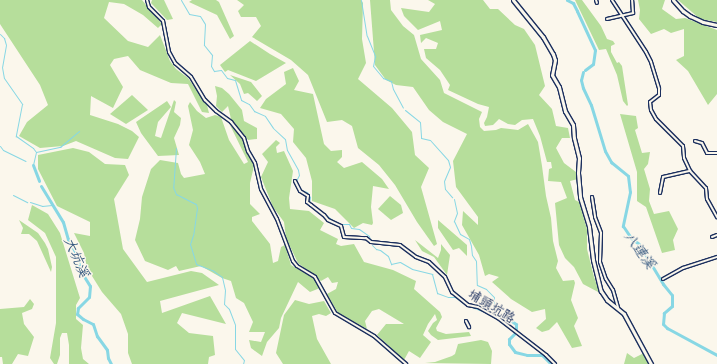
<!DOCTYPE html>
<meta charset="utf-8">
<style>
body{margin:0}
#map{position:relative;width:717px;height:364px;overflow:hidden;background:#fbf7ec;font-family:"Patrick Hand","LXGW WenKai TC",sans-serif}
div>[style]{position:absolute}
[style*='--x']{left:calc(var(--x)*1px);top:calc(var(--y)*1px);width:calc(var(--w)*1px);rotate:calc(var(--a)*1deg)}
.green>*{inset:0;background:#b6de9b}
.stream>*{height:1px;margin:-0.5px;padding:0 0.5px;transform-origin:0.5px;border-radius:0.5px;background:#87d7e4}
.river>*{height:3px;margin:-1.5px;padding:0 1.5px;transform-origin:1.5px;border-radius:1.5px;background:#87d7e4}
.roads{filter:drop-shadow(1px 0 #1b2f5e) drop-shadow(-1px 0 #1b2f5e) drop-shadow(0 1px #1b2f5e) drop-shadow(0 -1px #1b2f5e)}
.street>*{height:2px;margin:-1px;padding:0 1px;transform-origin:1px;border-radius:1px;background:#fbf7ec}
.secondary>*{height:3px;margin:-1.5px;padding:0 1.5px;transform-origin:1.5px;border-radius:1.5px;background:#fbf7ec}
span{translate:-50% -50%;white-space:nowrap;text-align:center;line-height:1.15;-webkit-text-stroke:3px #fbf7ec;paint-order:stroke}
.street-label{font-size:13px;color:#1b2f5e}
.water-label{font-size:14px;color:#365980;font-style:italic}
</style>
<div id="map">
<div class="green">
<i style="clip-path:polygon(0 0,142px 0,162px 24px,158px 28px,143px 15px,124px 4px,109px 2px,104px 18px,128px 41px,148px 47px,160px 35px,170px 61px,176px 69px,188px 78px,207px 105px,209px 113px,202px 112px,188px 84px,171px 83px,140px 70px,128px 56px,114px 59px,110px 65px,123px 87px,113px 108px,91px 96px,90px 115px,118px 124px,132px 131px,139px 137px,128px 159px,115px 158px,76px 141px,63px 146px,40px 148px,19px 136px,27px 122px,48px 105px,40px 85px,0 24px)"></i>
<i style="clip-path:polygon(152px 0,164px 0,173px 19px,167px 20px,151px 3px)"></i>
<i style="clip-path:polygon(192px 0,216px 0,219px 2px,234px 36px,230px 39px,217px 15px,189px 2px)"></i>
<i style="clip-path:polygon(237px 0,361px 0,363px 3px,362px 39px,366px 63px,358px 79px,392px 108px,412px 132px,415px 155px,429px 168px,421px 187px,437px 244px,434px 246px,417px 222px,395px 185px,379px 165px,358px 148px,352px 126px,342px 120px,327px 122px,308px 75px,291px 60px,252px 37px,261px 26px,256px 17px,241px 17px,238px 11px,244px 5px)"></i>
<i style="clip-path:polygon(370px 0,390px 0,391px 10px,403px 26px,414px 35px,421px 59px,440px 80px,444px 93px,482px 112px,479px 119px,480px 127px,484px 131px,496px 130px,501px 128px,518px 130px,528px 124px,538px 142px,542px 166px,546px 196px,551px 218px,553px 241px,558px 261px,556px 268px,563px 281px,574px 280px,575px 283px,571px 300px,578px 318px,574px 326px,582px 346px,572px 348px,557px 322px,549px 330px,542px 332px,536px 328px,546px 319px,545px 309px,532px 312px,511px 299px,492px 282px,499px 277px,489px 274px,485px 276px,479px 255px,462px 225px,463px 211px,478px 225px,478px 217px,456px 187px,453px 161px,467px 134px,443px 122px,429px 110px,413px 87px,396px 85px,386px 80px,375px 65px)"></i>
<i style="clip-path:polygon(428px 0,483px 0,490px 9px,498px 9px,515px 25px,524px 29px,535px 45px,545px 86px,539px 95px,552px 109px,556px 126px,568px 128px,570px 138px,562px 138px,556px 148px,564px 163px,576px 172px,578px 179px,570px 181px,575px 200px,579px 202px,587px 229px,587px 249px,594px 277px,600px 293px,583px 284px,574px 267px,565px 258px,559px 245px,555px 203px,567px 198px,561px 182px,548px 181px,549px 169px,552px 168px,551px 162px,547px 162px,540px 136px,533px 119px,522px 120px,515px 125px,508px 124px,499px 119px,493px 125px,485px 126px,484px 123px,487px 117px,489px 107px,478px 104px,448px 90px,450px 85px,440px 70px,426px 58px,424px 49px,436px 49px,438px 43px,426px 38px,421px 43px,420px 35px,442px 30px,440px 21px,418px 30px,404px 16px,401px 8px,429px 12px,435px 4px)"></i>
<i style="clip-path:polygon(575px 0,582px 0,601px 26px,607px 39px,613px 41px,615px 44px,611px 46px,611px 52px,617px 63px,619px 62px,622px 66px,628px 105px,627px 106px,623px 101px,617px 75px,606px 49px,599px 50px)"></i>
<i style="clip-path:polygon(638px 0,665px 0,662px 9px,676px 19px,685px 18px,717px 30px,717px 94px,708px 105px,688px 71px,676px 60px,684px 56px,684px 29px,671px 33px,664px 29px,651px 34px,639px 19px,640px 10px)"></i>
<i style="clip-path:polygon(678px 0,717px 0,717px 22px,700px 19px)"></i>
<i style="clip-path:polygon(250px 41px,270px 54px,286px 63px,256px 81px,228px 70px,225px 72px,220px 65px)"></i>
<i style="clip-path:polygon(293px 68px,299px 81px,294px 90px,313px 94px,324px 144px,331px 151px,342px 150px,342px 157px,337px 162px,344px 168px,362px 162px,382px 179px,389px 189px,373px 186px,371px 207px,373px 223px,372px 225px,363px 223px,354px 228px,335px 209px,312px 201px,312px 181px,306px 158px,293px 142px,294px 129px,281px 114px,260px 108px,266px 99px,286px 84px,284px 72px)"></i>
<i style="clip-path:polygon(230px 75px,251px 82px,262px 96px,257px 101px,248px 93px,244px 94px,240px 84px)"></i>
<i style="clip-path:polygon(215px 86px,222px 88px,229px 94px,242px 110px,244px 121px,257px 128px,257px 139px,248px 140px,231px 119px,228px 106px,222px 112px,216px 106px,217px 96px)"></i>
<i style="clip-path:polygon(132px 95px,148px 110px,126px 124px,110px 114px)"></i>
<i style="clip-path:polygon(174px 100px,176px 102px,174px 112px,181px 118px,180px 125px,174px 138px,179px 155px,158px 156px,141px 133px,136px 122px,167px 101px,171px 107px,158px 122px,155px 136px,161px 138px)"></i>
<i style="clip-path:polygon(190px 102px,197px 111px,206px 118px,215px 115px,221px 117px,229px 140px,244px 164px,248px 162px,230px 125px,245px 140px,254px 166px,250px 183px,250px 204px,260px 214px,252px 217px,252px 221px,270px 244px,273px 263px,278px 261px,281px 247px,285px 245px,291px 265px,315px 279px,320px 288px,310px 292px,298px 282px,281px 318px,279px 328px,267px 342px,262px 356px,251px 348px,249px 340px,261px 342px,265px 332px,249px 332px,253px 322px,244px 303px,236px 298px,231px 281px,222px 278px,201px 266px,179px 271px,176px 266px,168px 270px,145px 261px,135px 240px,140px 219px,142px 197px,151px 169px,160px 160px,178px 163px,181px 174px,184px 178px,205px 174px,200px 162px,189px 145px,193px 130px,188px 106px)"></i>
<i style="clip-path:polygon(620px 114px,636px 116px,638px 128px,635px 130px,642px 153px,650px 152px,648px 164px,644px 169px,650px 189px,649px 201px,654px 214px,669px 211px,678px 229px,673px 240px,675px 250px,662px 253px,646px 207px,637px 201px,637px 172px)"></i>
<i style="clip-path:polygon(276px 140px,280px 143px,276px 147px,277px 153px,284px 151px,293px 171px,289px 198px,290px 209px,309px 211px,324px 223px,320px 230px,338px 239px,336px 244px,341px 246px,354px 244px,364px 262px,393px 270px,416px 281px,414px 289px,440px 312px,442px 317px,436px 328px,437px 331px,446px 334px,469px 332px,471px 336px,438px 340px,431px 335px,428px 331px,433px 323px,437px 320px,435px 314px,428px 324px,423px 335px,431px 342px,420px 358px,409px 351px,404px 360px,377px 335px,386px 324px,404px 324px,379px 309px,372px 311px,365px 321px,367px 329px,338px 313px,327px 294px,336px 289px,338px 282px,332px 283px,328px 277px,321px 281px,298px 263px,286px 238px,284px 222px,273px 207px,261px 177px,268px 162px,262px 154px)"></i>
<i style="clip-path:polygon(73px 148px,89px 152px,105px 164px,125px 165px,129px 175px,114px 199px,123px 249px,147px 282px,191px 271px,202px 273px,219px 285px,160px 301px,162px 313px,210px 296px,226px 324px,182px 313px,177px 323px,189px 333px,213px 336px,215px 355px,209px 357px,208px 364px,132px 364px,128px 353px,128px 334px,121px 314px,102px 292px,87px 268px,84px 253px,74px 233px,90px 236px,90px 222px,57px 206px,38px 169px,38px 155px)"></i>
<i style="clip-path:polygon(390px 196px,401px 205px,403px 213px,391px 220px,378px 209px)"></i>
<i style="clip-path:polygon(32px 205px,48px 214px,60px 233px,80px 298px,76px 305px,76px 319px,83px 325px,81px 348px,83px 359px,89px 364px,69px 364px,69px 345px,67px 333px,62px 333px,60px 338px,60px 355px,57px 364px,54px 364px,50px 358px,56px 323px,56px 257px,45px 233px,28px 220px)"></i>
<i style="clip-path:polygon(19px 220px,38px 233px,45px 243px,48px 249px,52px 267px,51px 272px,37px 241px,29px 234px,21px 234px,23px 228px)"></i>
<i style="clip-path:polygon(438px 220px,467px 245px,467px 256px,459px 248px,453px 250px,438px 228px)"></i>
<i style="clip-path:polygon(415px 240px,438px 258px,441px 250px,441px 244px,450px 255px,447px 275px,434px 257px,422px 251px)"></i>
<i style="clip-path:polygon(30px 299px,34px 304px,32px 309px,22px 313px,24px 324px,34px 337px,28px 356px,18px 354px,12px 364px,3px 364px,2px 357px,0 357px,0 309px,24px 307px)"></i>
<i style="clip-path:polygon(295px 300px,309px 304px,324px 301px,331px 313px,326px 316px,319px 314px,312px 316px,317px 339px,331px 364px,283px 364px,276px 353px,284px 315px)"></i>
<i style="clip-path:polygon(481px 340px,488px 342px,492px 351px,491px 364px,425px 363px,435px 362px,452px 356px,455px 354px,458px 344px)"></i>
<i style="clip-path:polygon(627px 353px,634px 358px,644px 353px,650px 364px,624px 364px)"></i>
</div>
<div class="stream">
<i style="--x:181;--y:0;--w:16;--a:60"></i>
<i style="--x:189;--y:14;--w:11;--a:10"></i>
<i style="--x:200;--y:16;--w:9;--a:58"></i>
<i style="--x:205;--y:24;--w:21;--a:93"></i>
<i style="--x:204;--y:45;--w:13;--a:51"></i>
<i style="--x:212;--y:55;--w:11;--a:95"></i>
<i style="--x:211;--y:66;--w:6;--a:59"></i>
<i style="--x:214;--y:71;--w:7;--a:-8"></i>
<i style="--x:221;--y:70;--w:10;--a:53"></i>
<i style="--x:227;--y:78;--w:8;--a:14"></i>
<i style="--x:235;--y:80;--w:21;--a:73"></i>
<i style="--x:241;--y:100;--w:9;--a:27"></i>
<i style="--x:249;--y:104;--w:9;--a:54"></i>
<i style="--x:254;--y:111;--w:12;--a:24"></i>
<i style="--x:265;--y:116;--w:14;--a:56"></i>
<i style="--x:273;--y:128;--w:16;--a:43"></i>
<i style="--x:285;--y:139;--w:11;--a:80"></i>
<i style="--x:287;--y:150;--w:23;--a:61"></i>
<i style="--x:298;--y:170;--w:5;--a:79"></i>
<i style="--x:299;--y:175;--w:7;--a:117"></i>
<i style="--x:296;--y:181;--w:10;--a:61"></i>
<i style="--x:301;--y:190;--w:6;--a:18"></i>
<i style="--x:307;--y:192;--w:6;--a:59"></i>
<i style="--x:310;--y:197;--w:6;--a:99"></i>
<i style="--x:309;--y:203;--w:34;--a:36"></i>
<i style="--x:361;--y:0;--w:36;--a:81"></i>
<i style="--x:367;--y:36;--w:22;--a:68"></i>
<i style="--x:375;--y:56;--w:10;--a:101"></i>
<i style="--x:373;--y:66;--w:16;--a:50"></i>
<i style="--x:383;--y:78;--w:9;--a:21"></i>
<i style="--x:391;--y:81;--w:8;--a:76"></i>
<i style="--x:393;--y:89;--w:21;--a:62"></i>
<i style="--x:0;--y:34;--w:6;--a:45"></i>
<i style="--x:4;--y:38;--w:7;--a:74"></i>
<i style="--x:6;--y:45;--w:22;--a:100"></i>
<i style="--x:2;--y:67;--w:11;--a:80"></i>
<i style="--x:4;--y:78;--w:32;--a:55"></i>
<i style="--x:22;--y:104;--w:33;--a:101"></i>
<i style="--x:16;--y:136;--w:21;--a:35"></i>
<i style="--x:33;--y:148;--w:5;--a:53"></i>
<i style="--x:36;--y:152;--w:13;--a:103"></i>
<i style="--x:405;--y:110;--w:19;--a:39"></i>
<i style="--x:420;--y:122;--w:16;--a:86"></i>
<i style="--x:421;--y:138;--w:9;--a:13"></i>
<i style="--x:430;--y:140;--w:27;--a:48"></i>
<i style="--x:448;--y:160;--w:7;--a:74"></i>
<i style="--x:450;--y:167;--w:15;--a:113"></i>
<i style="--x:444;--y:181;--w:8;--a:83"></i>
<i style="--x:445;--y:189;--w:11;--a:49"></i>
<i style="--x:0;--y:146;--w:5;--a:53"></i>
<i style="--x:3;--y:150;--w:25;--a:26"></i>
<i style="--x:176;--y:148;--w:39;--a:94"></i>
<i style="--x:173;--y:187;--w:8;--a:67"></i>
<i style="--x:176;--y:194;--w:22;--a:27"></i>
<i style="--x:196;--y:204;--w:4;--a:76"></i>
<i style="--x:197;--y:208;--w:27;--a:98"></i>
<i style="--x:193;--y:235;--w:9;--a:108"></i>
<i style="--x:190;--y:244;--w:21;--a:73"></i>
<i style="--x:196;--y:264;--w:17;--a:21"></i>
<i style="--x:212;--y:270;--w:12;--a:35"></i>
<i style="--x:222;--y:277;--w:13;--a:77"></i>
<i style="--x:225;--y:290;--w:14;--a:94"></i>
<i style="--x:224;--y:304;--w:7;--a:45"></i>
<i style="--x:229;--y:309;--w:17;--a:69"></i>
<i style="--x:235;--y:325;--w:24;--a:90"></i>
<i style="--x:235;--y:349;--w:14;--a:51"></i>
<i style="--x:244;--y:360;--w:4;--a:104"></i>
<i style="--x:36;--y:152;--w:25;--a:-12"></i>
<i style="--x:60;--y:147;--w:25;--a:-40"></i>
<i style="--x:13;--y:195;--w:16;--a:27"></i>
<i style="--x:454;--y:199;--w:14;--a:78"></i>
<i style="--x:457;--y:213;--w:9;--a:111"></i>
<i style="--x:454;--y:221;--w:14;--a:65"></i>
<i style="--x:460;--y:234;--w:10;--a:29"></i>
<i style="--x:469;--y:239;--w:7;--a:74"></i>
<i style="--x:471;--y:246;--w:9;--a:84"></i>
<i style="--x:472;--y:255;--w:7;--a:56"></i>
<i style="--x:476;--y:261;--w:24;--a:88"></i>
<i style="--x:477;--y:285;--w:10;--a:24"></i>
<i style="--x:486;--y:289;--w:11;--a:45"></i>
<i style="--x:494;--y:297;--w:10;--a:90"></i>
<i style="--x:494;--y:307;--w:12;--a:42"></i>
<i style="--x:30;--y:202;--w:13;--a:18"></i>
<i style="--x:42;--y:206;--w:10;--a:-6"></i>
<i style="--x:340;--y:224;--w:9;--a:0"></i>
<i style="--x:349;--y:224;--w:4;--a:63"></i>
<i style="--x:351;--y:228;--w:8;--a:7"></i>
<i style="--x:359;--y:229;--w:12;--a:35"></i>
<i style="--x:369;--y:236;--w:4;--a:76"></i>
<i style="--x:372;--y:245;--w:6;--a:45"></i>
<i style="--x:376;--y:249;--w:4;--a:14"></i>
<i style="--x:380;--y:250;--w:10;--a:37"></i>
<i style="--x:388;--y:256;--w:9;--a:69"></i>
<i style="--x:391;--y:264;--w:9;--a:-13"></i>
<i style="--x:400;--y:262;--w:14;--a:30"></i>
<i style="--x:412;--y:269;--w:21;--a:14"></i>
<i style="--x:432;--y:274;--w:20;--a:75"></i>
<i style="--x:437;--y:293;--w:12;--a:20"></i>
<i style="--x:448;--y:297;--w:7;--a:0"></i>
<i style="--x:455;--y:297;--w:14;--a:36"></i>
<i style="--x:469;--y:306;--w:22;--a:21"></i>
<i style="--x:497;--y:316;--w:5;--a:0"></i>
</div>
<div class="river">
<i style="--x:567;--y:0;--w:7;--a:27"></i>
<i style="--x:573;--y:3;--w:9;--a:63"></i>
<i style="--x:577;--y:11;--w:43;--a:65.2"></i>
<i style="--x:595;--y:50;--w:14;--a:98"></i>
<i style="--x:593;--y:64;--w:10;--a:143"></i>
<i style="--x:583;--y:72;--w:8;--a:104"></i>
<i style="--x:581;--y:80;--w:8;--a:76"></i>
<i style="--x:583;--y:88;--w:19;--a:65"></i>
<i style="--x:591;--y:105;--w:48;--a:73.1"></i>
<i style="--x:605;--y:151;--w:13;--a:61"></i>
<i style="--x:611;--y:162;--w:22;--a:39"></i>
<i style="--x:628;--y:176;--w:16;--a:83"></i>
<i style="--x:630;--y:192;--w:35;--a:102"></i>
<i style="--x:623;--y:226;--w:14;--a:56"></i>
<i style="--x:631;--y:238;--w:10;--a:37"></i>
<i style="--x:639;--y:244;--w:47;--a:59"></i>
<i style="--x:663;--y:284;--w:14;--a:51"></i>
<i style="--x:672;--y:295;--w:11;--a:90"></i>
<i style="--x:672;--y:306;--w:11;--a:139"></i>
<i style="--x:664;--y:313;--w:11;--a:95"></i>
<i style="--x:663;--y:324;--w:6;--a:45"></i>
<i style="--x:667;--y:328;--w:57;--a:28.4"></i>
<i style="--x:33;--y:165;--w:17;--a:69"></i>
<i style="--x:41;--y:186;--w:42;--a:58.6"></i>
<i style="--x:63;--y:222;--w:18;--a:74"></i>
<i style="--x:68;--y:239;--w:18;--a:61"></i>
<i style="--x:77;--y:255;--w:15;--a:79"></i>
<i style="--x:80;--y:270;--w:19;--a:58"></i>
<i style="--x:90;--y:286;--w:11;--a:95"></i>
<i style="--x:89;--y:297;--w:16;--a:135"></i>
<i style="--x:78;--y:308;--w:6;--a:99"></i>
<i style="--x:77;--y:314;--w:8;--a:40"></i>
<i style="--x:83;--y:319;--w:11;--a:27"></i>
<i style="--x:93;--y:324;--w:13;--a:72"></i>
<i style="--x:97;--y:336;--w:17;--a:54"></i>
<i style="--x:107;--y:350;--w:8;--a:83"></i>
<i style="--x:108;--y:358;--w:7;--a:63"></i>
<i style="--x:503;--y:315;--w:16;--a:35"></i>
<i style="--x:516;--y:324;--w:6;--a:90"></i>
<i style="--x:516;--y:332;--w:10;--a:135"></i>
<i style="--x:509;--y:339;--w:5;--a:90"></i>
<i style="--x:509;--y:344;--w:10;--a:53"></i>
<i style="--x:515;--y:352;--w:12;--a:14"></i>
<i style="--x:527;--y:355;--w:15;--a:0"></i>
<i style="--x:542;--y:355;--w:13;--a:45"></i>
</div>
<div class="roads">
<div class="street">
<i style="--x:147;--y:0;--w:7;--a:74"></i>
<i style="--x:149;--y:7;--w:20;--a:45"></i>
<i style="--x:163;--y:21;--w:32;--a:79"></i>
<i style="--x:169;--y:52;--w:13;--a:61"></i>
<i style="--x:175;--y:63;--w:21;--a:41"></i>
<i style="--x:191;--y:77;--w:27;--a:59"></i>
<i style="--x:205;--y:100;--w:16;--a:45"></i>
<i style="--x:216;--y:111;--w:19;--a:36"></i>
<i style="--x:231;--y:122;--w:21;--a:51"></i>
<i style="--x:244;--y:138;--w:14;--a:73"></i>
<i style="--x:248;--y:151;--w:14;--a:60"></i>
<i style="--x:255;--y:163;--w:27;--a:77"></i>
<i style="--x:261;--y:189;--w:34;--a:62"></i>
<i style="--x:277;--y:219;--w:45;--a:69.1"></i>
<i style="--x:293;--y:261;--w:6;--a:51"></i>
<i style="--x:297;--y:266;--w:21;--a:31"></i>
<i style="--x:315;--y:277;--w:41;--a:60.9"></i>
<i style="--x:335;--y:313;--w:45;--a:30.5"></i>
<i style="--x:374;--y:336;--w:43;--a:41.2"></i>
<i style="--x:596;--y:0;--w:3;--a:72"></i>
<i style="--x:612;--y:0;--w:62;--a:56.8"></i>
<i style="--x:646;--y:52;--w:11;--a:63"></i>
<i style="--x:651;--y:62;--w:28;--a:73"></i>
<i style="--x:659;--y:89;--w:6;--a:90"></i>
<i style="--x:659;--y:95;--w:11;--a:142"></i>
<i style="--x:650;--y:102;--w:8;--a:83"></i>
<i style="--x:651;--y:110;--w:10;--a:61"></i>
<i style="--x:656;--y:119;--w:38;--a:45"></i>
<i style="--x:683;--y:146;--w:12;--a:85"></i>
<i style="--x:684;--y:158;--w:14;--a:65"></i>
<i style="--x:690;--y:171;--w:23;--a:47"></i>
<i style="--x:706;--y:188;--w:11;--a:85"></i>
<i style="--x:707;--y:199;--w:21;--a:61"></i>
<i style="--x:607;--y:19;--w:27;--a:-13"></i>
<i style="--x:633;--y:13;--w:13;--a:-94"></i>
<i style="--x:695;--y:141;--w:7;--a:16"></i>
<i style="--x:702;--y:143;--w:11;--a:63"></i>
<i style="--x:707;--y:153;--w:10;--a:0"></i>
<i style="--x:295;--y:181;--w:11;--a:63"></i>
<i style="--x:300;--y:191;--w:9;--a:32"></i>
<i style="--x:308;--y:196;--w:6;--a:99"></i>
<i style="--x:307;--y:202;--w:5;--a:37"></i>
<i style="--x:311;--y:205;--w:16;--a:38"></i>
<i style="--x:324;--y:215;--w:6;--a:51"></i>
<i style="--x:328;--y:220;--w:14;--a:25"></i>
<i style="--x:341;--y:226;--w:11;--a:75"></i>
<i style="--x:344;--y:237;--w:22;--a:3"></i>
<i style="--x:366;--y:238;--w:6;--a:39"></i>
<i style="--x:371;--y:242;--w:29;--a:6"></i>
<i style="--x:400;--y:245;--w:20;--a:37"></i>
<i style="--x:416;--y:257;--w:14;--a:21"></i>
<i style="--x:429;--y:262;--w:22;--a:43"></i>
<i style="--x:445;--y:277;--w:17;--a:65"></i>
<i style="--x:452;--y:292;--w:21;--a:39"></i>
<i style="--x:468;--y:305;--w:10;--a:11"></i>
<i style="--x:478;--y:307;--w:23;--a:29"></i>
<i style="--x:498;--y:318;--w:61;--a:37.6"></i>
<i style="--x:546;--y:355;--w:13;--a:45"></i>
<i style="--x:660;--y:193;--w:16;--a:-79"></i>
<i style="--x:663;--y:177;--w:28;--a:-13"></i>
<i style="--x:592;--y:197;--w:20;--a:81"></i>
<i style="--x:595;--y:217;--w:17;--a:69"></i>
<i style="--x:601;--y:233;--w:29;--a:92"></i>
<i style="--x:600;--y:262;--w:18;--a:71"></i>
<i style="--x:606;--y:279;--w:13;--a:58"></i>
<i style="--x:613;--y:290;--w:19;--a:74"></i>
<i style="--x:712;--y:237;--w:5;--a:-22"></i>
<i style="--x:663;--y:279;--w:23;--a:-29"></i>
<i style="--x:683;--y:268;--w:36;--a:-18"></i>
<i style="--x:466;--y:321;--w:7;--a:63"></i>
</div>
<div class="secondary">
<i style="--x:513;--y:0;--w:48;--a:51"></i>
<i style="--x:543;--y:37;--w:20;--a:60"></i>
<i style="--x:553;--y:54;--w:6;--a:72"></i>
<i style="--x:555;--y:60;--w:15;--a:101"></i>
<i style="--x:552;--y:75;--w:14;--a:60"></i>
<i style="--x:559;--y:87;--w:25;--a:76"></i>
<i style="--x:565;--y:111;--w:16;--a:60"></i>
<i style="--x:573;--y:125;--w:13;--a:86"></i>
<i style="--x:574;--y:138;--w:21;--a:76"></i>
<i style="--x:579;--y:158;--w:15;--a:94"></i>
<i style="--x:578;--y:173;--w:24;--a:85"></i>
<i style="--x:580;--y:197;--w:31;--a:73"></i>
<i style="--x:589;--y:227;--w:33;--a:83"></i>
<i style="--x:593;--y:260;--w:32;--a:76"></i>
<i style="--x:601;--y:291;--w:11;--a:56"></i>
<i style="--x:607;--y:300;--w:22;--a:39"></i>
<i style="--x:624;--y:314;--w:57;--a:61.6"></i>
<i style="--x:673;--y:0;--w:15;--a:48"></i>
<i style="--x:683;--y:11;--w:9;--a:36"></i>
<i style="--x:690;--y:16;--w:14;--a:25"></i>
<i style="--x:703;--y:22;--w:14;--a:12"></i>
</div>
</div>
<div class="street-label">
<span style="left:492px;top:306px;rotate:31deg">埔頭坑路</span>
</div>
<div class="water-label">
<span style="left:640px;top:250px;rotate:53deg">八連溪</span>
<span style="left:77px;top:257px;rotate:66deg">大坑溪</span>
</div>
</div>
